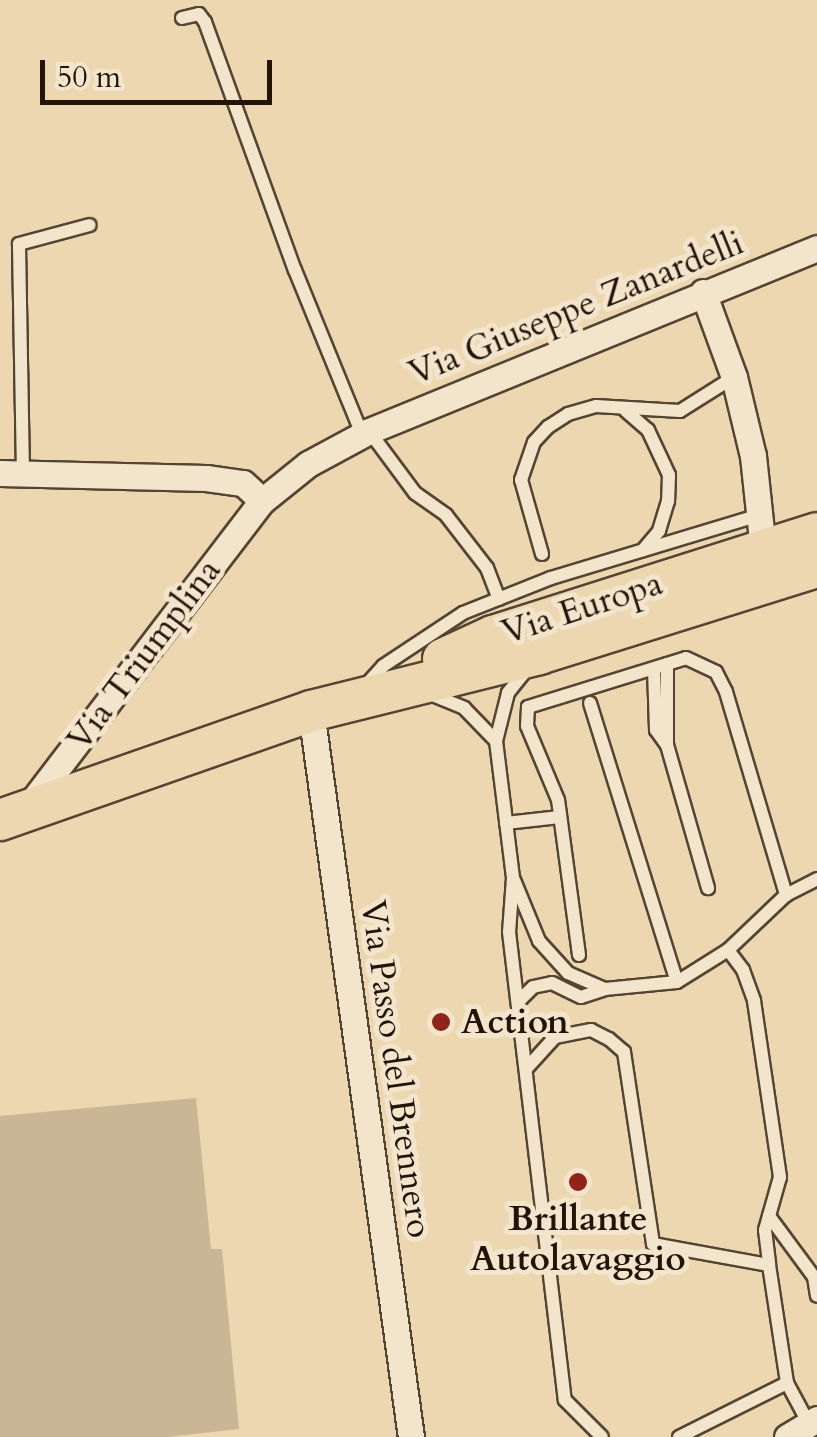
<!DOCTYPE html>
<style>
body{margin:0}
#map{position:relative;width:817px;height:1437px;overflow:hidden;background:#ecd7b1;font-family:Cardo,serif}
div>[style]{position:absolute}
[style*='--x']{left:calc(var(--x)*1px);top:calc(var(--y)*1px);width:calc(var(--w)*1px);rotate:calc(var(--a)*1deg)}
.green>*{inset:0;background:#cab694}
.roads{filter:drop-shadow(2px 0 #544533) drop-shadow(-2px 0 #544533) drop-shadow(0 2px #544533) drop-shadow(0 -2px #544533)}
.lane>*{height:12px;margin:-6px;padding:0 6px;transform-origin:6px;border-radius:6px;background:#f3e5cc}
.street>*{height:25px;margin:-12.5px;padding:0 12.5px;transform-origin:12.5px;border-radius:12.5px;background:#f3e5cc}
.primary>*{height:40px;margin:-20px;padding:0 20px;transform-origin:20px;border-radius:20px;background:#ecd7b1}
.dots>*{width:28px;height:28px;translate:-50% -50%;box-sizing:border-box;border:5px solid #f3e5cc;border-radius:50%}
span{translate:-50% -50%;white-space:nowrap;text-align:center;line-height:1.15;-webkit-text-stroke:10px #f3e5cc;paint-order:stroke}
.street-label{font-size:35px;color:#221409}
.poi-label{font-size:35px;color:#221409;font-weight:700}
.left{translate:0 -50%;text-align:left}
.scale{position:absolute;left:40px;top:60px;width:232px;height:45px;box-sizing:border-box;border:5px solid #221409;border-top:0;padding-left:12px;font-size:30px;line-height:35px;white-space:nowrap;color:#221409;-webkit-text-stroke:8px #f3e5cc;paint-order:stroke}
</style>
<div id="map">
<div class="green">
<i style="clip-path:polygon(196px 1098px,211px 1249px,222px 1249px,239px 1429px,168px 1437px,0 1437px,0 1116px)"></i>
</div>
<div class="roads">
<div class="lane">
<i style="--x:182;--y:18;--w:17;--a:-13"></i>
<i style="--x:199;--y:14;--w:10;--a:53"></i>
<i style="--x:205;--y:22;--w:264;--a:70.1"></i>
<i style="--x:295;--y:270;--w:177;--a:67.8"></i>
<i style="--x:626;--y:411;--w:29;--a:41"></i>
<i style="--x:648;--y:430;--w:50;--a:65"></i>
<i style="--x:669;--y:475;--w:26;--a:92"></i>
<i style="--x:668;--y:501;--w:31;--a:107"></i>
<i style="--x:659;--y:531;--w:25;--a:130"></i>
<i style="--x:369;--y:431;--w:77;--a:53.4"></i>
<i style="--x:415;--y:493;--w:38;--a:35"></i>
<i style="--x:446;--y:515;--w:67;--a:52.3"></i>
<i style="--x:487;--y:568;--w:33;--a:69"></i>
<i style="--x:23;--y:474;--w:230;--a:-91"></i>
<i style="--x:19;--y:244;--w:73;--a:-15"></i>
<i style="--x:542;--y:554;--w:77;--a:-105.8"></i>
<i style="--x:521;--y:480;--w:40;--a:-71.1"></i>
<i style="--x:534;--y:442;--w:21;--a:-47"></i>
<i style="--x:548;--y:427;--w:24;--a:-33"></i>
<i style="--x:568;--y:414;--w:29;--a:-16"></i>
<i style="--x:596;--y:406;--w:84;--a:3.4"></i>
<i style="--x:680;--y:411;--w:64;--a:-32.2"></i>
<i style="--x:528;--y:668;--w:32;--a:129"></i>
<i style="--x:508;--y:693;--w:49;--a:104"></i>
<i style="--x:496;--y:741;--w:138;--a:82.9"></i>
<i style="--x:513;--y:878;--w:54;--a:94.2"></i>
<i style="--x:509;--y:932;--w:471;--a:83.2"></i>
<i style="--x:565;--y:1400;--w:52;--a:45"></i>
<i style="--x:654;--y:669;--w:61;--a:88.1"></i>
<i style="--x:656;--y:730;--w:19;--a:54"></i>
<i style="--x:667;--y:745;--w:149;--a:74"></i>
<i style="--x:366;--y:685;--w:25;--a:-48"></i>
<i style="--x:383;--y:666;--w:96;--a:-33.5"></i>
<i style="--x:463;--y:613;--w:95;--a:-21.7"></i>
<i style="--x:551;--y:578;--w:218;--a:-16.8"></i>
<i style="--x:430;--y:694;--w:37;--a:22"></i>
<i style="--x:464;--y:708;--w:46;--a:45.9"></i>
<i style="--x:590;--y:703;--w:292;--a:72.7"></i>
<i style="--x:667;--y:745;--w:81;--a:-90"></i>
<i style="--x:506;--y:823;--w:54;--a:-6.3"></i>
<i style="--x:514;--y:880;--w:66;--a:67.7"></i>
<i style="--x:539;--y:941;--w:43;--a:47.8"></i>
<i style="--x:568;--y:973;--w:40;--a:23.4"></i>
<i style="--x:728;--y:950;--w:25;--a:53"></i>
<i style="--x:743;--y:970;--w:33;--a:70"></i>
<i style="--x:754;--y:1001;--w:178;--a:81.6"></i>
<i style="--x:780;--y:1177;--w:55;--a:105.8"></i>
<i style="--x:765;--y:1230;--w:35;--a:83"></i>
<i style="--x:769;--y:1265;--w:119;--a:81.3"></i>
<i style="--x:787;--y:1383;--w:47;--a:61.8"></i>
<i style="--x:579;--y:955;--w:156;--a:-97.7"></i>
<i style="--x:558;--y:800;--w:80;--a:-112.7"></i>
<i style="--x:527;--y:726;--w:19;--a:-87"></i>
<i style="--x:528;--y:707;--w:165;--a:-17.2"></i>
<i style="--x:686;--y:658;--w:33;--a:25"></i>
<i style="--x:716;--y:672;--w:22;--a:63"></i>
<i style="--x:726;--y:692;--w:212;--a:73.5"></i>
<i style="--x:518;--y:1002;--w:21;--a:-45"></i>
<i style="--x:533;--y:987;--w:19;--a:-12"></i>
<i style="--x:552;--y:983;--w:32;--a:26"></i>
<i style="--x:581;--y:997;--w:25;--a:-18"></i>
<i style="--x:605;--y:989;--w:72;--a:-5.6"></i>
<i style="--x:677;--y:982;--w:60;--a:-32.1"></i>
<i style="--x:728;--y:950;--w:80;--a:-43.5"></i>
<i style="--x:786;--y:895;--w:35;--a:-27"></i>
<i style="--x:526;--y:1069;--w:43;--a:-47.8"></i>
<i style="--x:555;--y:1037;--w:37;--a:-11"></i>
<i style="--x:591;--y:1030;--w:20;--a:27"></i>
<i style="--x:609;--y:1039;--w:20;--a:41"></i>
<i style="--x:624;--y:1052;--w:194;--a:81.4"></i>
<i style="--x:653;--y:1244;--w:118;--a:10.3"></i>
<i style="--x:769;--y:1216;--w:76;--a:53.6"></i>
<i style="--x:814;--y:1277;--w:19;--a:81"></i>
<i style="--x:679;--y:1437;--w:121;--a:-26.6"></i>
</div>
<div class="street">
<i style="--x:703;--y:292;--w:90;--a:70"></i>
<i style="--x:734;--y:377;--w:81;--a:76.5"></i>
<i style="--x:753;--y:456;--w:95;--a:83.9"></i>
<i style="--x:0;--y:473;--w:206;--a:1.4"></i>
<i style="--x:206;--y:478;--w:37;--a:8"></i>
<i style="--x:243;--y:483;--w:26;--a:43"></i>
<i style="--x:311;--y:711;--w:733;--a:82.16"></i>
<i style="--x:27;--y:808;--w:387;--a:-52.6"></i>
<i style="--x:262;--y:501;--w:59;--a:-38.8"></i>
<i style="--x:308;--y:464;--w:69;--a:-28.4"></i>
<i style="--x:369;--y:431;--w:484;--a:-22.2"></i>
<i style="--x:787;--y:1437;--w:35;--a:-31"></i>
</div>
<div class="primary">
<i style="--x:443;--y:659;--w:55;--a:-24.7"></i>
<i style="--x:493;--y:636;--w:340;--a:-17.6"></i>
<i style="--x:0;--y:820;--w:330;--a:-19.3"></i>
<i style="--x:311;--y:711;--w:235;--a:-14"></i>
<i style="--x:539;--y:654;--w:291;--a:-17.4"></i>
</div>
</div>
<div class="dots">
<i style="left:441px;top:1022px;background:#8f2418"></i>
<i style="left:578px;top:1182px;background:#8f2418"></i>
</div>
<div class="street-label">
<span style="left:576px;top:308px;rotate:-22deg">Via Giuseppe Zanardelli</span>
<span style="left:582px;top:608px;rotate:-18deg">Via Europa</span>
<span style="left:144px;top:655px;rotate:-53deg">Via Triumplina</span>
<span style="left:396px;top:1069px;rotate:82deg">Via Passo del Brennero</span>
</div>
<div class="poi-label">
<span class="left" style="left:461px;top:1022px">Action</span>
<span style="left:578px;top:1239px">Brillante<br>Autolavaggio</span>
</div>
<div class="scale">50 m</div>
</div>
